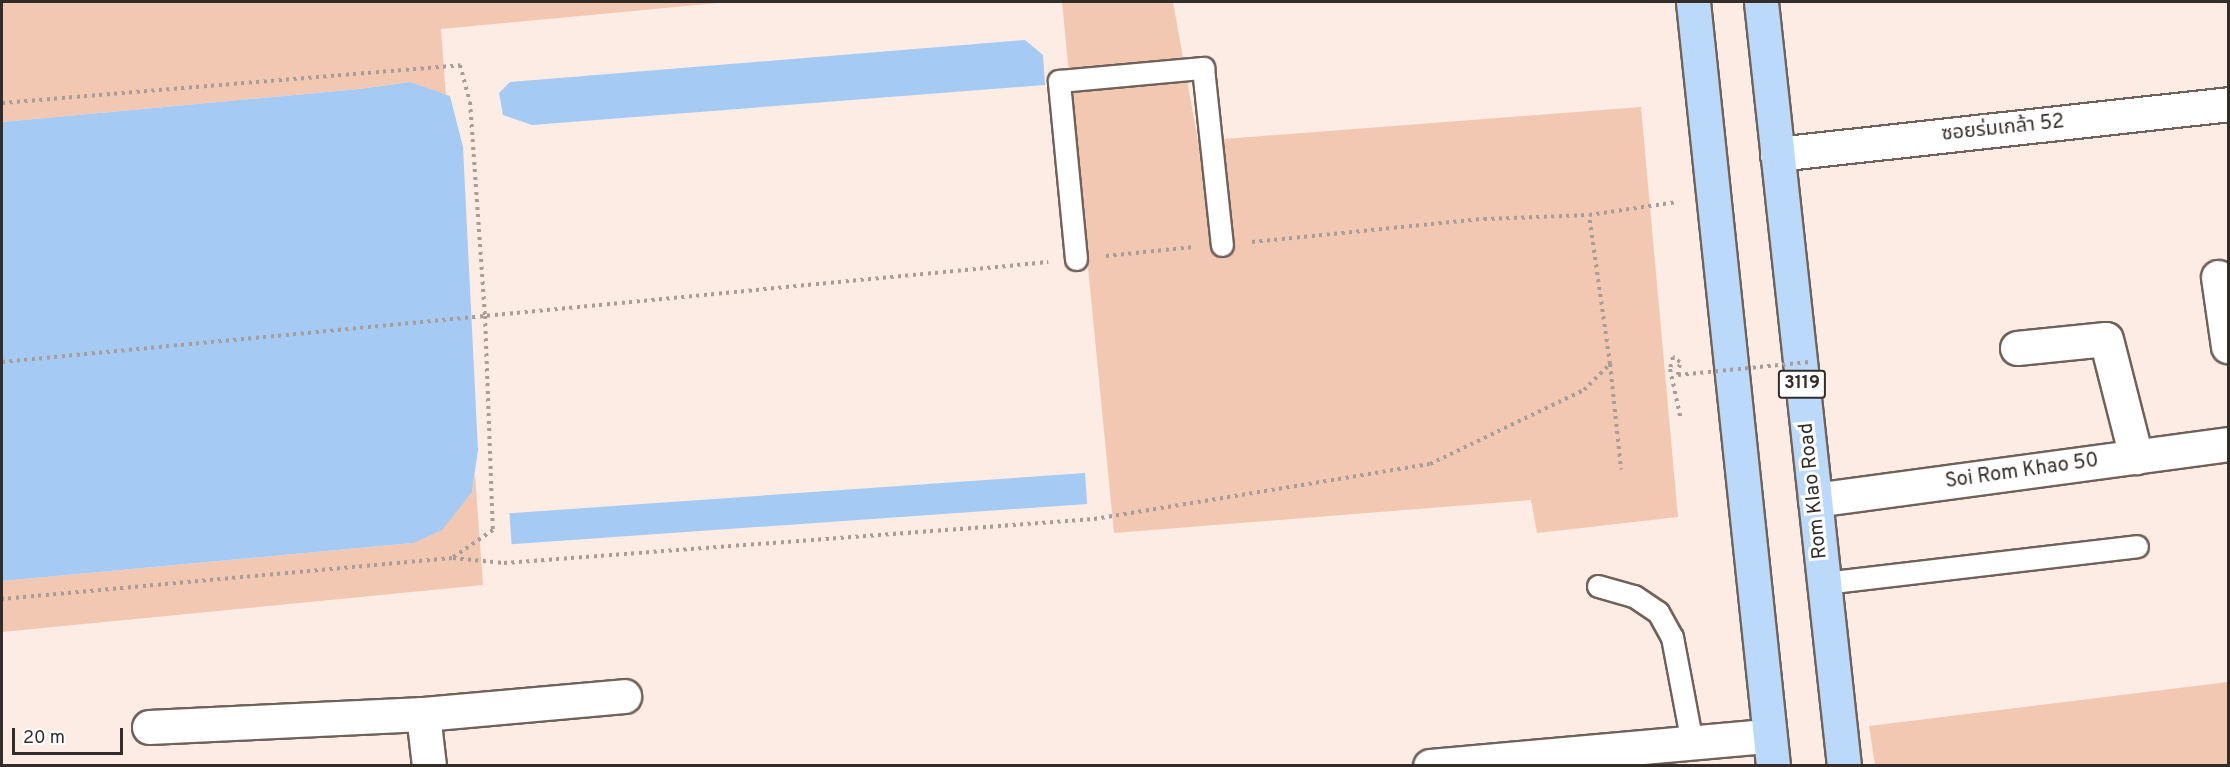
<!DOCTYPE html>
<meta charset="utf-8">
<style>
body{margin:0}
#map{position:relative;width:2230px;height:767px;overflow:hidden;background:#fcece4;font-family:Overpass,"Noto Sans Thai",sans-serif}
div>[style]{position:absolute}
[style*='--x']{left:calc(var(--x)*1px);top:calc(var(--y)*1px);width:calc(var(--w)*1px);rotate:calc(var(--a)*1deg)}
.green>*{inset:0;background:#f3c8b2}
.water>*{inset:0;background:#a5cbf5;transform-origin:0 0}
.path>*{height:4px;margin-top:-2px;transform-origin:0;background:repeating-linear-gradient(90deg,#a89d97 0 3px,transparent 0 7.5px)}
.roads{filter:drop-shadow(2px 0 #6f625b) drop-shadow(-2px 0 #6f625b) drop-shadow(0 2px #6f625b) drop-shadow(0 -2px #6f625b)}
.service>*{height:21px;margin:-10.5px;padding:0 10.5px;transform-origin:10.5px;border-radius:10.5px;background:#fff}
.minor>*{height:33px;margin:-16.5px;padding:0 16.5px;transform-origin:16.5px;border-radius:16.5px;background:#fff}
.primary>*{height:33px;margin:-16.5px;padding:0 16.5px;transform-origin:16.5px;border-radius:16.5px;background:#bbdafb}
.path-bridge>*{height:4px;margin-top:-2px;transform-origin:0;background:repeating-linear-gradient(90deg,#a89d97 0 3px,transparent 0 7.5px)}
span{translate:-50% -50%;white-space:nowrap;text-align:center;line-height:1.15;-webkit-text-stroke:6px #fff;paint-order:stroke}
.shield-label span{padding:2px 4px;background:#fff;border:2px solid;border-radius:4px;-webkit-text-stroke-width:0}
.shield-label{font-size:18px;color:#332d2a;font-weight:700}
.street-label{font-size:20px;color:#332d2a}
.frame{position:absolute;inset:0;border:3px solid #332d2a;pointer-events:none}
.scale{position:absolute;left:12px;top:728px;width:111px;height:27px;box-sizing:border-box;border:3px solid #332d2a;border-top:0;padding-left:8px;font-size:18px;line-height:21px;white-space:nowrap;color:#332d2a;-webkit-text-stroke:4px #fff;paint-order:stroke}
</style>
<div id="map">
<div class="green">
<i style="clip-path:polygon(2px 2px,729px 2px,441px 29px,446px 96px,410px 82px,359px 89px,2px 122px)"></i>
<i style="clip-path:polygon(1062px 2px,1173px 2px,1198px 141px,1641px 107px,1678px 517px,1537px 533px,1531px 500px,1114px 533px)"></i>
<i style="clip-path:polygon(475px 474px,483px 585px,2px 632px,2px 581px,413px 543px,472px 492px)"></i>
<i style="clip-path:polygon(2228px 682px,2228px 765px,1875px 765px,1869px 726px)"></i>
</div>
<div class="water">
<i style="clip-path:polygon(1025px 40px,1043px 55px,1045px 85px,532px 125px,503px 115px,499px 93px,510px 82px)"></i>
<i style="clip-path:polygon(410px 82px,450px 96px,463px 147px,478px 450px,472px 492px,442px 530px,413px 543px,2px 581px,2px 122px,359px 89px)"></i>
<i style="left:1085px;top:473px;width:31px;height:577px;rotate:86deg"></i>
</div>
<div class="path">
<i style="--x:2;--y:103;--w:460;--a:-4.7"></i>
<i style="--x:460;--y:65;--w:38;--a:75"></i>
<i style="--x:470;--y:102;--w:215;--a:86"></i>
<i style="--x:485;--y:316;--w:214;--a:87.9"></i>
<i style="--x:493;--y:530;--w:50;--a:145.7"></i>
<i style="--x:452;--y:558;--w:452;--a:174.8"></i>
<i style="--x:1252;--y:242;--w:233;--a:-5.7"></i>
<i style="--x:1484;--y:219;--w:105;--a:-2.2"></i>
<i style="--x:1589;--y:215;--w:89;--a:-8.4"></i>
<i style="--x:1106;--y:256;--w:88;--a:-5.8"></i>
<i style="--x:2;--y:362;--w:1051;--a:-5.46"></i>
<i style="--x:1610;--y:364;--w:106;--a:84"></i>
<i style="--x:1678;--y:375;--w:13;--a:-81"></i>
<i style="--x:1680;--y:362;--w:9;--a:-144"></i>
<i style="--x:1673;--y:357;--w:12;--a:104"></i>
<i style="--x:1670;--y:369;--w:52;--a:77.8"></i>
<i style="--x:453;--y:558;--w:51;--a:5.6"></i>
<i style="--x:504;--y:563;--w:592;--a:-4.27"></i>
<i style="--x:1094;--y:519;--w:340;--a:-9.3"></i>
<i style="--x:1430;--y:464;--w:171;--a:-25.7"></i>
<i style="--x:1584;--y:390;--w:37;--a:-45"></i>
<i style="--x:1610;--y:364;--w:150;--a:-98"></i>
</div>
<div class="roads">
<div class="service">
<i style="--x:1076;--y:259;--w:179;--a:-95.5"></i>
<i style="--x:1059;--y:81;--w:145;--a:-5.2"></i>
<i style="--x:1203;--y:68;--w:178;--a:83.9"></i>
<i style="--x:1824;--y:583;--w:315;--a:-6.7"></i>
<i style="--x:1598;--y:586;--w:37;--a:16"></i>
<i style="--x:1634;--y:596;--w:29;--a:34"></i>
<i style="--x:1658;--y:612;--w:29;--a:61"></i>
<i style="--x:1672;--y:637;--w:108;--a:79.3"></i>
</div>
<div class="minor">
<i style="--x:1777;--y:154;--w:454;--a:-6.3"></i>
<i style="--x:2218;--y:277;--w:70;--a:81.8"></i>
<i style="--x:2017;--y:348;--w:89;--a:-5.8"></i>
<i style="--x:2106;--y:339;--w:122;--a:75.7"></i>
<i style="--x:1815;--y:500;--w:417;--a:-7.7"></i>
<i style="--x:423;--y:714;--w:52;--a:83.4"></i>
<i style="--x:149;--y:727;--w:274;--a:-2.7"></i>
<i style="--x:423;--y:714;--w:202;--a:-5.1"></i>
<i style="--x:1430;--y:766;--w:340;--a:-5.1"></i>
</div>
<div class="primary">
<i style="--x:1693;--y:2;--w:768;--a:84.02"></i>
<i style="--x:1761;--y:2;--w:768;--a:83.8"></i>
</div>
</div>
<div class="path-bridge">
<i style="--x:1678;--y:375;--w:132;--a:-5.7"></i>
</div>
<div class="shield-label">
<span style="left:1802px;top:384px">3119</span>
</div>
<div class="street-label">
<span style="left:2003px;top:129px;rotate:-6deg">ซอยร่มเกล้า 52</span>
<span style="left:2022px;top:472px;rotate:-8deg">Soi Rom Khao 50</span>
<span style="left:1814px;top:491px;rotate:-96deg">Rom Klao Road</span>
</div>
<div class="frame"></div>
<div class="scale">20 m</div>
</div>
